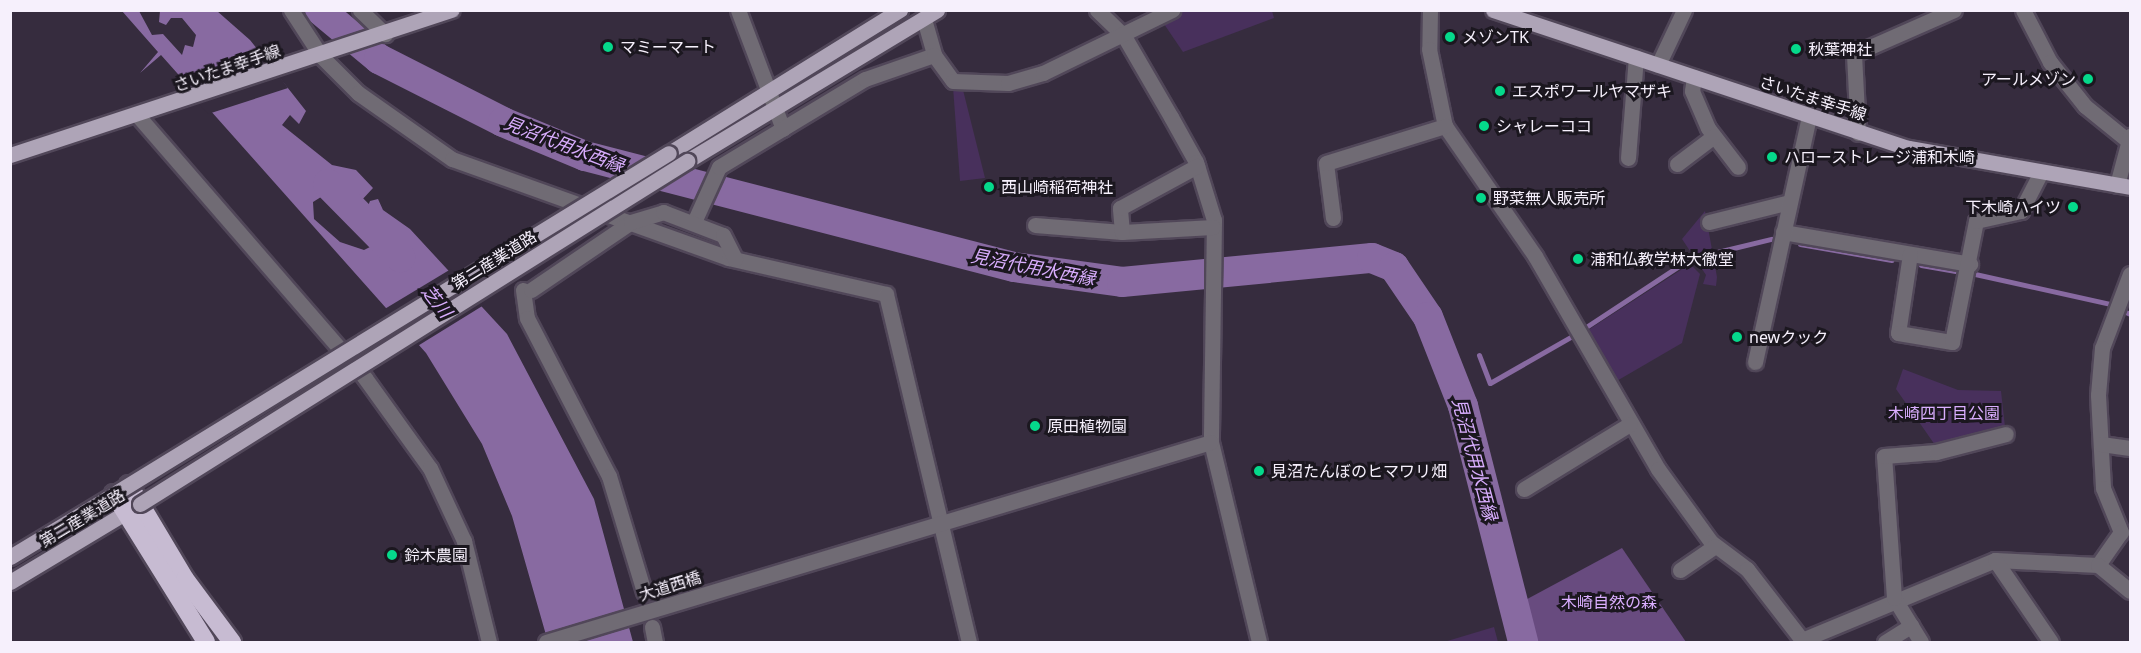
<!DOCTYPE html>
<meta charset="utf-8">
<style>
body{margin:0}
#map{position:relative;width:2141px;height:653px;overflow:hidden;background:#362c3e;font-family:"Noto Sans","Noto Sans JP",sans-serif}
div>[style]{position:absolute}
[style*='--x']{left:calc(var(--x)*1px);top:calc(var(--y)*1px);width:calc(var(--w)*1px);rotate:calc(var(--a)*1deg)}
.green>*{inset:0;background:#48305c}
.forest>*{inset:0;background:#684b7f}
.water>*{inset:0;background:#886aa1}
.pier>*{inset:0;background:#362c3e}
.stream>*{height:5px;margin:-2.5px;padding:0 2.5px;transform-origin:2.5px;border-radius:2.5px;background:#886aa1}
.river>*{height:30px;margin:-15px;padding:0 15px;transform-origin:15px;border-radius:15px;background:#886aa1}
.roads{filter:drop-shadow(2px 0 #514759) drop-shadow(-2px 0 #514759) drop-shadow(0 2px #514759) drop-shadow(0 -2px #514759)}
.street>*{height:15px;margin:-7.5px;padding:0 7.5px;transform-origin:7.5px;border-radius:7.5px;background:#706b74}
.primary>*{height:15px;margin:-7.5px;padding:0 7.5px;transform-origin:7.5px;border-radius:7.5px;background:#aea4b7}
.highway>*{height:18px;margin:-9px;padding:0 9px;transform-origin:9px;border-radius:9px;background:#c7bbd2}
.bridges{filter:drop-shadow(2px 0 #514759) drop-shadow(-2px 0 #514759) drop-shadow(0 2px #514759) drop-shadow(0 -2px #514759)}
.primary-bridge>*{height:15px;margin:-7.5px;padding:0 7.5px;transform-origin:7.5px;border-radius:7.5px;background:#aea4b7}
.dots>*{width:16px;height:16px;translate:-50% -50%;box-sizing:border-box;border:3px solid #1b171f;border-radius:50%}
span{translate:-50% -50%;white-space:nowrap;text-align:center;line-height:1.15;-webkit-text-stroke:6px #1b171f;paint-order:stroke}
.poi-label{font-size:16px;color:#f6f0fc}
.left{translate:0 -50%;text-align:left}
.right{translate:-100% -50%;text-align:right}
.street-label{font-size:16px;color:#f6f0fc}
.park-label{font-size:16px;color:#daaeff}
.water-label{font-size:18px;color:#d8adfd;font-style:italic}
.frame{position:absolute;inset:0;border:12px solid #f6f0fc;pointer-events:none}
</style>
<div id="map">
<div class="green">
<i style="clip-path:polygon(1182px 10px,1272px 11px,1274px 18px,1183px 52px,1162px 21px)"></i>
<i style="clip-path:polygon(953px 87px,963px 90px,985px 178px,960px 181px)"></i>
<i style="clip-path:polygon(1705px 211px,1717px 277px,1716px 286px,1703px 284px,1706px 275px,1682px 239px)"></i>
<i style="clip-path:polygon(1690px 264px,1700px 274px,1682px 343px,1615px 382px,1585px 332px)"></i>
<i style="clip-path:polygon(1903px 369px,1958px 390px,2001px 391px,2005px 427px,1935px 445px,1896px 389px)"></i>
<i style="clip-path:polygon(1494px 627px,1498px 642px,1444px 642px)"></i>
</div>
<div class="forest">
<i style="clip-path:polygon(1622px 548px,1686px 642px,1529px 642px,1520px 603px)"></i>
</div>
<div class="water">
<i style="clip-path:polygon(evenodd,122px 11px,139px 11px,152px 35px,163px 34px,182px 55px,185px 45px,193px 47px,196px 35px,182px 18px,171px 18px,166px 25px,159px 22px,160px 11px,217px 11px,250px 40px,306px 111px,299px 124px,290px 115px,282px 125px,332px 165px,356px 170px,373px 188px,360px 202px,366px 211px,370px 201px,378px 199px,383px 210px,410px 229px,507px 334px,594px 499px,633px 642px,548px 642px,512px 516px,482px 444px,426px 353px,161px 55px,140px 73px,158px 52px,122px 11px,321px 197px,332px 197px,374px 224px,372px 246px,364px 250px,340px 242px,314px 219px,313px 202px,321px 197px)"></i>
</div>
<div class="pier">
<i style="clip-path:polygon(264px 55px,288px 88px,208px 114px,181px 83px)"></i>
<i style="clip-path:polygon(451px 269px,484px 305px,416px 347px,383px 310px)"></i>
</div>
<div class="stream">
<i style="--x:1800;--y:244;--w:93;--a:9.9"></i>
<i style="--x:1713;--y:253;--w:60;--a:-13.6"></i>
<i style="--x:1921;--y:265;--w:35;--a:10"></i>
<i style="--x:1975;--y:274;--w:138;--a:12.5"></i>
<i style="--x:2121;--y:310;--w:10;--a:24"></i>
<i style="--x:1583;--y:329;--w:129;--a:-33.3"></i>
<i style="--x:1479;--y:355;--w:30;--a:69"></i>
<i style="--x:1490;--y:383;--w:97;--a:-29.7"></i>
</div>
<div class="river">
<i style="--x:320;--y:10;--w:77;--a:39.7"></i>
<i style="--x:379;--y:59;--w:139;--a:26.9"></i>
<i style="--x:503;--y:122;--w:89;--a:22.5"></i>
<i style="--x:585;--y:156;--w:443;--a:14.5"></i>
<i style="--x:1014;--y:267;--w:109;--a:7.9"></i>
<i style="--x:1122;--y:282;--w:251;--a:-5.5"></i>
<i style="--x:1372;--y:258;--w:24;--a:22"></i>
<i style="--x:1394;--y:267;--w:60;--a:55.8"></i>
<i style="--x:1428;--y:317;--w:96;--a:68.5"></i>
<i style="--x:1463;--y:406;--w:244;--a:75.7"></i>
<i style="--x:328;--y:184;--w:103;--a:45.4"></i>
</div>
<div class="roads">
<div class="street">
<i style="--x:291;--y:10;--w:55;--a:56.9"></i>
<i style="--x:321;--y:56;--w:52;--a:45"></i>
<i style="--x:358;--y:93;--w:115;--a:35.1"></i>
<i style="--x:452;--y:159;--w:294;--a:19.7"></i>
<i style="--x:729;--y:258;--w:161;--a:12.9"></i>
<i style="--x:886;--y:294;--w:358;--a:76.6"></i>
<i style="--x:360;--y:10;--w:35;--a:44"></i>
<i style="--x:738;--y:10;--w:127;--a:69.3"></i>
<i style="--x:1097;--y:10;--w:37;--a:44"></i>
<i style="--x:1124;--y:36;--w:94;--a:59.9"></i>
<i style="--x:1171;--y:117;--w:51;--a:60.9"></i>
<i style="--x:1196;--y:162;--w:61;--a:72.8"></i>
<i style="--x:1214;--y:220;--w:222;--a:90.8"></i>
<i style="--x:1211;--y:442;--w:206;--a:76.5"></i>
<i style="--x:1430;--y:10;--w:39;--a:91"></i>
<i style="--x:1429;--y:49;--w:79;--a:78.3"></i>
<i style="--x:1445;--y:126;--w:158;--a:55.3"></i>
<i style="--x:1535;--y:256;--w:246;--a:60"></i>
<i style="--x:1658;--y:469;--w:90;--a:54"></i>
<i style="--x:1711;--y:542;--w:45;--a:36.9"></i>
<i style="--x:1747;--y:569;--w:90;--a:52.2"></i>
<i style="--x:1802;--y:640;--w:209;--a:-22.5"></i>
<i style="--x:1995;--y:560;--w:103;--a:2.8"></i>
<i style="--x:2023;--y:10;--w:59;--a:62.6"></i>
<i style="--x:2050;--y:62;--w:56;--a:51.5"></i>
<i style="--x:2085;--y:106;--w:54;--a:39"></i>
<i style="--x:924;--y:19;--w:37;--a:74"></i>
<i style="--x:1658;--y:65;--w:61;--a:-64.7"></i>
<i style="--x:1694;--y:77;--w:14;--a:98"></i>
<i style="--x:1692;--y:91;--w:40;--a:66.6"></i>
<i style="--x:1708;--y:128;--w:49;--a:52.4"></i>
<i style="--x:139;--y:117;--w:345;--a:49.1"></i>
<i style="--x:365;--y:378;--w:111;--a:54.2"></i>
<i style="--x:430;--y:468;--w:81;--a:65"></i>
<i style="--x:464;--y:541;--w:104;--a:76.1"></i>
<i style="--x:1858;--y:133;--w:79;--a:-92.9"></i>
<i style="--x:1854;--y:54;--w:109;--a:-23.7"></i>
<i style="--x:1628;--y:158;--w:101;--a:-85.5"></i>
<i style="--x:1677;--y:164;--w:46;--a:-37.1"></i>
<i style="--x:2117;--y:185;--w:51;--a:-75.1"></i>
<i style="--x:1333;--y:218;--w:55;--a:-97.3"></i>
<i style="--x:1326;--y:163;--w:125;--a:-17.3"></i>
<i style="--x:694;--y:222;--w:60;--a:-65.6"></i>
<i style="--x:719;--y:167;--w:170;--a:-31.1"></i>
<i style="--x:865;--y:79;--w:73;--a:-19.2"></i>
<i style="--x:934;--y:55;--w:32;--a:54"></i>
<i style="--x:953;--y:81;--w:55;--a:2.1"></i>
<i style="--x:1008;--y:83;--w:36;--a:-16"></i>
<i style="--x:1043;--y:73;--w:144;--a:-26"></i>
<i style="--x:1709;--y:222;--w:83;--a:-13.9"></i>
<i style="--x:1035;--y:225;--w:87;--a:4.6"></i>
<i style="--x:1122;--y:232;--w:91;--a:-3.1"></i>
<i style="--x:1122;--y:232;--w:24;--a:-95"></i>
<i style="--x:1120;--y:208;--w:88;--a:-28.6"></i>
<i style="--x:1783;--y:232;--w:190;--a:9.7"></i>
<i style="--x:1910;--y:254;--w:80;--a:98.6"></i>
<i style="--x:1898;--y:333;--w:55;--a:9.5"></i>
<i style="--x:1952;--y:342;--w:123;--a:-78.8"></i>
<i style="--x:1976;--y:221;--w:46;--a:-12.5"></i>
<i style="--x:2021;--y:211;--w:44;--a:-62.9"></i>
<i style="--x:2130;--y:274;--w:79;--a:110.7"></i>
<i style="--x:2102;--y:348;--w:47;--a:94.9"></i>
<i style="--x:2098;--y:395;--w:93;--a:86.9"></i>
<i style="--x:2103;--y:488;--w:48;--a:67.8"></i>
<i style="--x:2121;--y:532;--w:40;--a:124.9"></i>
<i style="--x:2098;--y:565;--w:41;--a:39.1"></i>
<i style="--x:523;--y:290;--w:28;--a:82"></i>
<i style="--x:527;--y:318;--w:178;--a:62.6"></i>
<i style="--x:609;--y:476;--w:121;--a:73.2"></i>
<i style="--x:531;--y:290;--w:121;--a:-34.2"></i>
<i style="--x:631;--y:222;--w:34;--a:-17"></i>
<i style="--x:663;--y:212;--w:64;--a:21"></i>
<i style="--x:723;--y:235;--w:27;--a:63"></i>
<i style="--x:1755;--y:362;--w:251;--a:-77.6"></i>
<i style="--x:2101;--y:444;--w:29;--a:8"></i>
<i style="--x:1524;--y:489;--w:124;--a:-31.5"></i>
<i style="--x:1995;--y:560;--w:99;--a:55.7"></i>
<i style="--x:1680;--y:570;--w:42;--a:-34.4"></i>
<i style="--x:652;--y:627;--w:15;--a:79"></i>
<i style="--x:546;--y:642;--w:694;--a:-16.74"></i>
<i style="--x:1885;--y:642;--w:31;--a:-32"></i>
<i style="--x:1921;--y:642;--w:52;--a:-121.5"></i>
<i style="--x:1894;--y:598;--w:142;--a:-94"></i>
<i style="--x:1884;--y:456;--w:52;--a:-4.4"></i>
<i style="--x:1936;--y:452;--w:72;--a:-14.4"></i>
</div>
<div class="primary">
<i style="--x:1493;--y:10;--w:438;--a:18.4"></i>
<i style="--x:1909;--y:148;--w:224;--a:10"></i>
<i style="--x:669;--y:153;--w:272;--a:-31.8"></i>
<i style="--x:10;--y:155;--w:465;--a:-18.2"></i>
<i style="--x:687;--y:161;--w:292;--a:-31.1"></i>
<i style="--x:10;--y:557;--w:122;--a:-31.2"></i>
<i style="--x:10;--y:582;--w:146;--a:-31"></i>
</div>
<div class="highway">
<i style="--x:129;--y:485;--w:109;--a:59.2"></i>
<i style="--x:185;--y:579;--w:79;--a:53.3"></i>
<i style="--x:114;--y:494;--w:174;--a:58.1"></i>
</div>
</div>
<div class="bridges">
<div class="primary-bridge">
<i style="--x:114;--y:494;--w:651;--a:-31.57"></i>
<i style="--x:140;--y:504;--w:646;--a:-32.09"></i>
</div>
</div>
<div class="dots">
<i style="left:1450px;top:37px;background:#05d98b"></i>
<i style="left:608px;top:47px;background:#05d98b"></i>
<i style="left:1796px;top:49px;background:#05d98b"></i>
<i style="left:2088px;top:79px;background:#05d98b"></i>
<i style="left:1500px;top:91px;background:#05d98b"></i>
<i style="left:1484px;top:126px;background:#05d98b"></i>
<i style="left:1772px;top:157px;background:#05d98b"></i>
<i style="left:989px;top:187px;background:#05d98b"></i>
<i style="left:1481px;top:198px;background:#05d98b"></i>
<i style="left:2073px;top:207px;background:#05d98b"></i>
<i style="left:1578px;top:259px;background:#05d98b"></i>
<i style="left:1737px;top:337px;background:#05d98b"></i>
<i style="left:1035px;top:426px;background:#05d98b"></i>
<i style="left:1259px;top:471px;background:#05d98b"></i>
<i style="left:392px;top:555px;background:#05d98b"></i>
</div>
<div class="poi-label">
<span class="left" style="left:1462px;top:37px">メゾンTK</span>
<span class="left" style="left:620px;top:47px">マミーマート</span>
<span class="left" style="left:1808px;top:49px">秋葉神社</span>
<span class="right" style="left:2076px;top:79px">アールメゾン</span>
<span class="left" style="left:1512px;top:91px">エスポワールヤマザキ</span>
<span class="left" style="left:1496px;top:126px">シャレーココ</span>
<span class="left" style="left:1784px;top:157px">ハローストレージ浦和木崎</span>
<span class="left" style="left:1001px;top:187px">西山崎稲荷神社</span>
<span class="left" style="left:1493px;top:198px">野菜無人販売所</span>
<span class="right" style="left:2061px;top:207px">下木崎ハイツ</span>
<span class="left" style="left:1590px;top:259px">浦和仏教学林大徹堂</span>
<span class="left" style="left:1749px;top:337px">newクック</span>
<span class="left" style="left:1047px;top:426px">原田植物園</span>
<span class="left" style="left:1271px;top:471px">見沼たんぼのヒマワリ畑</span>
<span class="left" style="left:404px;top:555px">鈴木農園</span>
</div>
<div class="street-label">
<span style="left:227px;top:68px;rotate:-19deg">さいたま幸手線</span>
<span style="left:1813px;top:98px;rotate:18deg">さいたま幸手線</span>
<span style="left:494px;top:260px;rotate:-32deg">第二産業道路</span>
<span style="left:82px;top:518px;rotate:-31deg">第二産業道路</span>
<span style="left:670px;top:586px;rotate:-17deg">大道西橋</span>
</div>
<div class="park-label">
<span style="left:1944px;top:413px">木崎四丁目公園</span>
<span style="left:1609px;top:602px">木崎自然の森</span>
</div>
<div class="water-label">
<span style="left:564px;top:144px;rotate:21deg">見沼代用水西縁</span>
<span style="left:1033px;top:267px;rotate:11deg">見沼代用水西縁</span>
<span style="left:437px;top:301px;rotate:52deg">芝川</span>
<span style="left:1475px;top:459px;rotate:75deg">見沼代用水西縁</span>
</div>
<div class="frame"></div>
</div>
